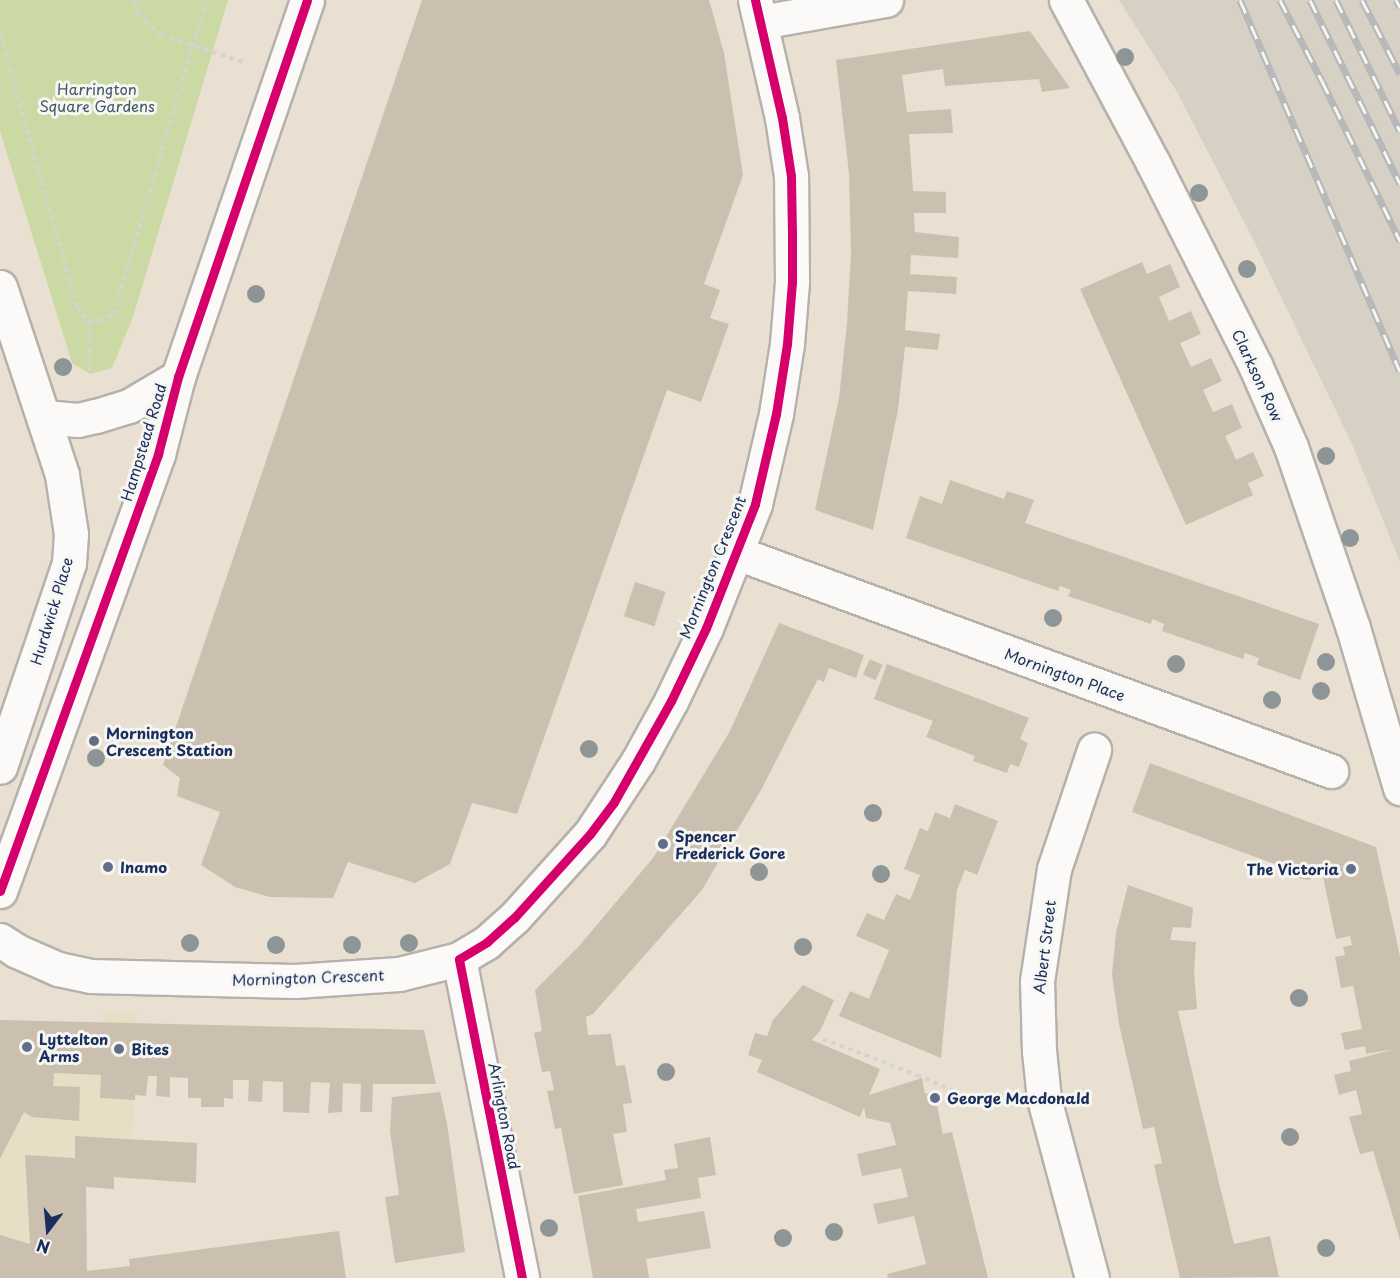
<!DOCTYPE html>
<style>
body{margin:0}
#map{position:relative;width:1400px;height:1278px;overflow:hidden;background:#e9e0d2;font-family:"Playpen Sans",sans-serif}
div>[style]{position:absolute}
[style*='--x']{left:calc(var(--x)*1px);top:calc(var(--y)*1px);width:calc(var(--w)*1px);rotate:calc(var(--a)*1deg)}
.built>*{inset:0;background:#e6dec5}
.industrial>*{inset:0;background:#d6d1c4}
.green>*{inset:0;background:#cbdaa4}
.building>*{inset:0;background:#cbc0af;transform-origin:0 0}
.path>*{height:4px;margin-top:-2px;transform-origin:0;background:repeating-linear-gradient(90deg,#d5d3d2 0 4.5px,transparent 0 9px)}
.roads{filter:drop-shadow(2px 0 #b5b1ad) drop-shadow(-2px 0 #b5b1ad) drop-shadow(0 2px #b5b1ad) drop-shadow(0 -2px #b5b1ad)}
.street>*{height:33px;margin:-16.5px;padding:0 16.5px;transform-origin:16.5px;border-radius:16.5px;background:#fcfaf8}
.secondary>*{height:33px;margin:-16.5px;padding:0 16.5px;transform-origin:16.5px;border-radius:16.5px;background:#fcfaf8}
.highway>*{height:33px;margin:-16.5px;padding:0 16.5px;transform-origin:16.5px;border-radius:16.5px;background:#fcfaf8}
.rail>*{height:7px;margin-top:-3.5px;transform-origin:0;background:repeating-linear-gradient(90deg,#f6f6f2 0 14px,#b6b7ba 0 28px);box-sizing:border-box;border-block:2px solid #b6b7ba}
.cycleway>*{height:9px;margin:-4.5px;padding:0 4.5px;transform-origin:4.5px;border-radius:4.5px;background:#d6006c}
.trees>*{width:18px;height:18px;margin:-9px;border-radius:50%;background:#8d9597}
.dots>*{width:16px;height:16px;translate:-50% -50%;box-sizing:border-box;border:3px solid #f6f6f2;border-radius:50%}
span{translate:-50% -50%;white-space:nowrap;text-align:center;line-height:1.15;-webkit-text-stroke:6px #f6f6f2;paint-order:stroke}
.park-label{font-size:15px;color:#415866}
.street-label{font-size:15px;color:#1b2f5e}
.poi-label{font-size:15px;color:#1b2f5e;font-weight:700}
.left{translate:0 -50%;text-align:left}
.right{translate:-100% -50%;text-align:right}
.north{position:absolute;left:18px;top:1200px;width:60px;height:60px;-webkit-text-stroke:4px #f6f6f2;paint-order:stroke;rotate:196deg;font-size:16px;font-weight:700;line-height:24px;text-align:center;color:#1b2f5e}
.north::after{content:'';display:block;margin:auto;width:21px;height:27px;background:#1b2f5e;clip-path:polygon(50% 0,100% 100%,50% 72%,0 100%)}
</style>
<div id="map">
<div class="built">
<i style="clip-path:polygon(103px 1013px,137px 1014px,133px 1139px,75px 1136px,75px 1158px,25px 1155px,30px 1244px,0 1278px,0 1020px,102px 1023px)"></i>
</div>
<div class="industrial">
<i style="clip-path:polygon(1119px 0,1400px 0,1400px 562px,1352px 444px,1254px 241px,1177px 92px)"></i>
</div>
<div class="green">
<i style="clip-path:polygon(0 0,228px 0,133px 317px,112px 368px,90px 374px,72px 363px,0 131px)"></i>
</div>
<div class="building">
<i style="clip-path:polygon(422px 0,709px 0,724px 53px,743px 175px,704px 284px,720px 290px,710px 318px,729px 324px,701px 402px,667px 390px,517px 814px,472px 803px,450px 864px,415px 883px,348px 862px,333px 898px,270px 897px,235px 887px,201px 865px,220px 812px,177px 796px,180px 778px,163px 765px)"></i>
<i style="clip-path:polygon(1030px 31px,1070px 88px,1042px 92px,1039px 79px,945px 86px,943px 69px,902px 75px,907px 112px,951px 109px,953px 133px,909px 134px,913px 191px,946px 192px,946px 213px,914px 213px,915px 232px,959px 237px,958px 258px,911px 255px,910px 274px,957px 277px,956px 294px,908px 291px,905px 330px,940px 334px,938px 350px,905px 347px,898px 410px,873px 530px,815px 510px,839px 398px,847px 323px,851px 252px,849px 173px,836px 60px)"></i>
<i style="clip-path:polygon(1142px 262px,1147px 274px,1170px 264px,1180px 287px,1159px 297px,1169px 321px,1191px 311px,1201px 334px,1180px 343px,1191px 367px,1211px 358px,1222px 381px,1203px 390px,1213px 412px,1232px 404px,1242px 428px,1225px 436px,1231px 448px,1236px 460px,1253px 452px,1264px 476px,1248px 483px,1253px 495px,1186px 525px,1080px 289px)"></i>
<i style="clip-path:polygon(950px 480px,1004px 499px,1007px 491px,1034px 500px,1025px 523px,1319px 624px,1300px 680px,1257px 665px,1259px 658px,1245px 653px,1243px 659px,1162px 631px,1164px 624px,1152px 619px,1151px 624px,1068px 596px,1071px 590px,1066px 588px,1060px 586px,1058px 591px,906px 538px,920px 496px,942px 504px)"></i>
<i style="left:635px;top:582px;width:32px;height:36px;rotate:18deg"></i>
<i style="clip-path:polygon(779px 623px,864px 655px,856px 678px,829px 668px,824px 682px,818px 679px,761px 790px,702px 890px,593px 1014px,586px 1017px,588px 1035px,611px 1034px,616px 1066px,625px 1065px,632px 1103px,623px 1104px,627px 1132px,613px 1134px,623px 1185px,574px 1194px,561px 1128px,555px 1129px,547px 1091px,554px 1090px,550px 1071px,542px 1072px,534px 1033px,542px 1031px,535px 990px,580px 945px,653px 858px,730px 731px)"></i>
<i style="left:870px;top:659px;width:14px;height:17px;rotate:25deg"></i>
<i style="clip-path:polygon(887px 664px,1029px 718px,1020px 739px,1028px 743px,1019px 767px,1010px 764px,1007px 773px,973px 761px,975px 756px,926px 737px,933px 721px,874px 699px)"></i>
<i style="clip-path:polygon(1150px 763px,1376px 847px,1400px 956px,1400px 1240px,1373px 1151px,1360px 1154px,1349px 1117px,1362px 1114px,1356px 1090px,1339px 1095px,1334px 1075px,1351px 1071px,1349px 1061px,1395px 1049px,1366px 1054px,1365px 1046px,1345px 1050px,1341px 1033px,1362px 1029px,1353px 986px,1341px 988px,1335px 957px,1345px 955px,1343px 947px,1352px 945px,1350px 936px,1336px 939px,1321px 867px,1314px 878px,1308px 880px,1297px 878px,1294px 871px,1132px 812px)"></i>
<i style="clip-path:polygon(955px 804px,998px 821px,977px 875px,965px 870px,957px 890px,941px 1058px,839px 1016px,850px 991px,869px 999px,889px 950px,856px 936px,867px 913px,884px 920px,896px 894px,910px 900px,920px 875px,904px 869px,920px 828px,928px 831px,935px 812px,950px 818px)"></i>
<i style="clip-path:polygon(1128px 885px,1193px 908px,1191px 928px,1173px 927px,1170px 940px,1196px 942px,1194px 971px,1197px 1009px,1178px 1011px,1194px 1080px,1234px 1244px,1270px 1236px,1279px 1277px,1180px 1278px,1154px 1165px,1162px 1163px,1154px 1127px,1143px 1129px,1119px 1024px,1112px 974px,1116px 933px)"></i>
<i style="clip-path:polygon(803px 985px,834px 1000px,820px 1031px,812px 1040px,880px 1069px,869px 1095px,922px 1078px,925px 1094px,934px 1091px,943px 1134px,952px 1132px,988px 1278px,888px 1278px,887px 1274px,926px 1264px,914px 1216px,878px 1224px,873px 1204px,908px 1197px,901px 1168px,862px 1176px,857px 1154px,896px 1145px,890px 1123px,866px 1118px,864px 1107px,860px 1117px,757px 1072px,762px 1060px,748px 1055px,755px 1033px,767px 1036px,773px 1020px)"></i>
<i style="clip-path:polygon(0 1020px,424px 1030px,436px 1084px,373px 1084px,372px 1112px,360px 1112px,361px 1084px,343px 1083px,342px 1112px,328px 1113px,330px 1083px,311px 1082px,309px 1113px,283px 1112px,283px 1082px,263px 1081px,262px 1102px,248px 1101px,249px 1080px,233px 1080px,233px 1099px,224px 1098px,224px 1107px,201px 1107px,201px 1098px,188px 1098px,188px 1078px,170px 1077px,170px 1097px,156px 1096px,157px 1076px,148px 1076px,146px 1096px,135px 1095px,135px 1100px,100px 1098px,101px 1075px,54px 1073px,53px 1086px,80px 1087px,79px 1121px,32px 1117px,24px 1112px,0 1159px)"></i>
<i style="clip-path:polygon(440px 1092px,447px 1123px,465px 1252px,395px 1263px,385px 1197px,399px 1195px,390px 1131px,392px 1097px)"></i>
<i style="clip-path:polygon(75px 1136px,197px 1143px,196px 1183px,114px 1177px,114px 1189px,86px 1187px,87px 1271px,130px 1266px,129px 1259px,339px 1231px,346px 1278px,0 1278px,0 1235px,30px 1244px,25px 1155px,75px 1158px)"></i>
<i style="clip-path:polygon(710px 1137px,716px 1175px,698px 1178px,701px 1198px,636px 1209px,638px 1222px,704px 1211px,711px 1248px,646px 1259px,649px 1278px,593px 1278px,578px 1196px,666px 1180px,664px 1170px,678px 1168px,674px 1144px)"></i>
</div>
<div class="path">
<i style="--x:135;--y:0;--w:14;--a:78"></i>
<i style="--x:138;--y:14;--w:31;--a:42"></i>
<i style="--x:161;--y:35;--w:86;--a:18.2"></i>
<i style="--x:0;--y:34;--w:285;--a:74.3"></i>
<i style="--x:77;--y:308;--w:18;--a:47"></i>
<i style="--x:89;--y:321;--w:11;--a:0"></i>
<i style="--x:100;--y:321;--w:16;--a:-27"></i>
<i style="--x:114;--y:314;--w:327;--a:-73.7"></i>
<i style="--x:89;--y:321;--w:53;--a:88.9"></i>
<i style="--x:823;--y:1039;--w:101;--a:21"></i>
<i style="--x:917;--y:1075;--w:58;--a:23.5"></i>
<i style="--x:970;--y:1098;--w:35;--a:2"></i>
</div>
<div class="roads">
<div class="street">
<i style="--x:1066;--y:0;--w:185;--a:61.9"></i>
<i style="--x:1153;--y:163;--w:226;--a:63.2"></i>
<i style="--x:1255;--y:365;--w:90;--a:66.3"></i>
<i style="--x:1291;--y:447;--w:191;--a:71.1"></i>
<i style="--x:1353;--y:628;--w:167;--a:73.6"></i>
<i style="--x:761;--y:22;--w:127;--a:-10"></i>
<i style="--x:737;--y:553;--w:633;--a:20.15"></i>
<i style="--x:0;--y:940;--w:20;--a:33"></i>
<i style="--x:17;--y:951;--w:45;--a:23.7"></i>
<i style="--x:58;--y:969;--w:33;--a:12"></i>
<i style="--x:90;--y:976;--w:205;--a:1.4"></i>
<i style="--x:295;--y:981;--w:104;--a:-3.9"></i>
<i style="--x:399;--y:974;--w:62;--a:-14"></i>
<i style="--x:459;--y:959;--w:33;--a:-31"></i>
<i style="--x:487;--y:942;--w:36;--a:-42"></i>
<i style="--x:514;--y:918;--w:113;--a:-47.9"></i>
<i style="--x:590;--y:834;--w:87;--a:-56.7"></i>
<i style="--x:638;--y:761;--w:68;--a:-61.2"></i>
<i style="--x:671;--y:701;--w:81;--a:-64.4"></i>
<i style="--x:706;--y:628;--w:133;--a:-68.4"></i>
<i style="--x:755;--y:504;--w:92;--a:-76.9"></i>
<i style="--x:776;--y:414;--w:71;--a:-81.1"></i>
<i style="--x:787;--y:344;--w:62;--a:-85.4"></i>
<i style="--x:792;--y:282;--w:106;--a:-90.5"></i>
<i style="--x:791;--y:176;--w:59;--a:-98.8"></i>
<i style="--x:782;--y:118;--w:121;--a:-102.9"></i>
<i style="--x:459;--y:959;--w:325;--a:78.8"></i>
<i style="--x:1092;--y:1278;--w:185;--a:-105"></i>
<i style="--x:1044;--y:1099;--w:48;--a:-95.9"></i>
<i style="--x:1039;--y:1051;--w:70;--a:-91.6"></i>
<i style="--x:1037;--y:981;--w:113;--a:-81.4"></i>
<i style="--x:1054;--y:869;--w:126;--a:-71.4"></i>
</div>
<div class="secondary">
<i style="--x:0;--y:287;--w:198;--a:71.7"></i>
<i style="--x:62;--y:475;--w:60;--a:81.3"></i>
<i style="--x:71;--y:534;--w:29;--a:94"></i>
<i style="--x:69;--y:563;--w:215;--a:108.7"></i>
<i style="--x:44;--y:417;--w:34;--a:5"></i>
<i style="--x:78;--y:420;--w:18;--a:-13"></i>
<i style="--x:96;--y:416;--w:34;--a:-17"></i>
<i style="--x:129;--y:406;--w:57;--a:-30.6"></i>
</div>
<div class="highway">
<i style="--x:0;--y:891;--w:465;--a:-70.1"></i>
<i style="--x:158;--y:454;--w:80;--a:-75.4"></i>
<i style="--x:178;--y:377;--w:398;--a:-71.1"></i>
</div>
</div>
<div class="rail">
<i style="--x:1240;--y:0;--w:404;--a:66.7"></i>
<i style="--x:1280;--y:0;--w:91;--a:62.6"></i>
<i style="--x:1322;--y:81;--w:178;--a:64"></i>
<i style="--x:1310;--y:0;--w:205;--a:63.9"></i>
<i style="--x:1336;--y:0;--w:146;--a:64"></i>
<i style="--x:1362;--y:0;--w:83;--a:62.8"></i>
<i style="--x:1396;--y:0;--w:8;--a:60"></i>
</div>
<div class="cycleway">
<i style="--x:0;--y:891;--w:465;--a:-70.1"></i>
<i style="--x:158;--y:454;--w:80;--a:-75.4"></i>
<i style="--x:178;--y:377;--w:398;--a:-71.1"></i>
<i style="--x:522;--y:1278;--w:325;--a:-101.2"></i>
<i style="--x:459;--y:959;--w:33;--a:-31"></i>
<i style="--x:487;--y:942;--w:36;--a:-42"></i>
<i style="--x:514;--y:918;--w:113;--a:-47.9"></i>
<i style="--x:590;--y:834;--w:40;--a:-53"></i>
<i style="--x:614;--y:802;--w:116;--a:-60.6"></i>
<i style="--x:671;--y:701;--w:81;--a:-64.4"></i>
<i style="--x:706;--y:628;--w:133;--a:-68.4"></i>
<i style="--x:755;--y:504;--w:92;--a:-76.9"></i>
<i style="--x:776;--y:414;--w:71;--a:-81.1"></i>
<i style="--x:787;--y:344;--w:62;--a:-85.4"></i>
<i style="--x:792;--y:282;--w:48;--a:-90"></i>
<i style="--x:792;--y:234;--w:58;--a:-91"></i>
<i style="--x:791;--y:176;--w:59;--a:-98.8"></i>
<i style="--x:782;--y:118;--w:121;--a:-102.9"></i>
</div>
<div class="trees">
<i style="left:1125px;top:57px"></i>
<i style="left:1199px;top:193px"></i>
<i style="left:1247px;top:269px"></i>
<i style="left:256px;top:294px"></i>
<i style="left:63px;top:367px"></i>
<i style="left:1326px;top:456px"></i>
<i style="left:1350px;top:538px"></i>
<i style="left:1053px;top:618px"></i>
<i style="left:1326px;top:662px"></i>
<i style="left:1176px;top:664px"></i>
<i style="left:1321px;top:691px"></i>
<i style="left:1272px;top:700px"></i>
<i style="left:589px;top:749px"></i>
<i style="left:96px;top:758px"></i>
<i style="left:873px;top:813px"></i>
<i style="left:759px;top:872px"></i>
<i style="left:881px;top:874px"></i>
<i style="left:190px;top:943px"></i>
<i style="left:409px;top:943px"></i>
<i style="left:276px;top:945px"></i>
<i style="left:352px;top:945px"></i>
<i style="left:803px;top:947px"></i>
<i style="left:1299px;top:998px"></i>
<i style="left:666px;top:1072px"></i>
<i style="left:1290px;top:1137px"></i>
<i style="left:549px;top:1228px"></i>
<i style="left:834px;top:1232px"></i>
<i style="left:783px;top:1238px"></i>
<i style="left:1326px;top:1248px"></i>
</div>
<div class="dots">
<i style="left:94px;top:741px;background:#636d87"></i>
<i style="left:663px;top:844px;background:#636d87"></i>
<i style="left:108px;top:867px;background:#636d87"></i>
<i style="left:1351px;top:869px;background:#636d87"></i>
<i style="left:27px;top:1047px;background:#636d87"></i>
<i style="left:119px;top:1049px;background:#636d87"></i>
<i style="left:935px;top:1098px;background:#636d87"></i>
</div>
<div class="park-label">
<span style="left:97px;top:97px">Harrington<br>Square Gardens</span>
</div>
<div class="street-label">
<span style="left:1258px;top:375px;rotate:65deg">Clarkson Row</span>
<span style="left:143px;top:442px;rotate:-73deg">Hampstead Road</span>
<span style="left:712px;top:567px;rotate:-68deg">Mornington Crescent</span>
<span style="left:51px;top:611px;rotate:-73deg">Hurdwick Place</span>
<span style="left:1065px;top:674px;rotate:20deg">Mornington Place</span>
<span style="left:1044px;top:947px;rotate:-83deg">Albert Street</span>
<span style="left:308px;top:977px;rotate:-2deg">Mornington Crescent</span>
<span style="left:505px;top:1116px;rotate:79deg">Arlington Road</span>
</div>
<div class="poi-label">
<span class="left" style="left:106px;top:741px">Mornington<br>Crescent Station</span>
<span class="left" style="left:675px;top:844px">Spencer<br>Frederick Gore</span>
<span class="left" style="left:120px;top:867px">Inamo</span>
<span class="right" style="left:1339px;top:869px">The Victoria</span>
<span class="left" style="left:39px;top:1047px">Lyttelton<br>Arms</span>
<span class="left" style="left:131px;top:1049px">Bites</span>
<span class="left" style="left:947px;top:1098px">George Macdonald</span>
</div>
<div class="north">N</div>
</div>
